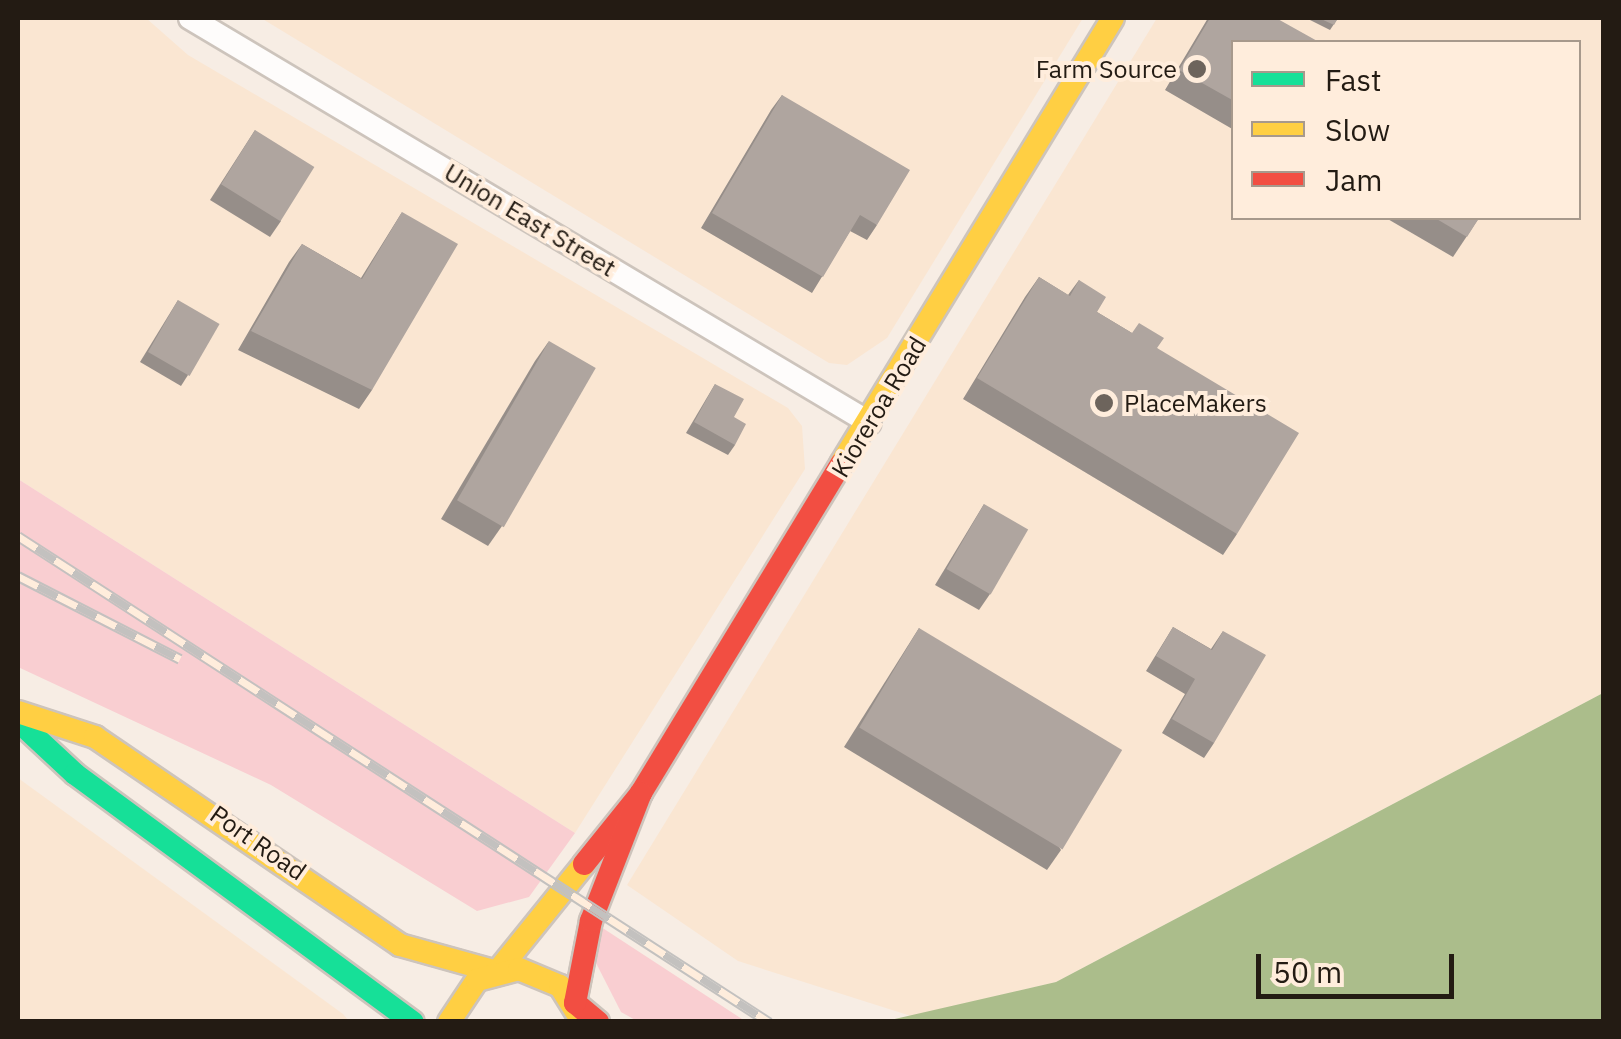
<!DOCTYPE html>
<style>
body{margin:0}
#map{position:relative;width:1621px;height:1039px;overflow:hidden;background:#f7ede4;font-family:"IBM Plex Sans",sans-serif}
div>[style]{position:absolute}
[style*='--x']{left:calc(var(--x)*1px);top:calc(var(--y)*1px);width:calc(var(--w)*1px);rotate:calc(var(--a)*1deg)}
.built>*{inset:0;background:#fae6d2}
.green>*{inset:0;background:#f9ced1}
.water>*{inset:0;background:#abbd8b}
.roads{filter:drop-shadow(2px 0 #cdc4bc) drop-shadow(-2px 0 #cdc4bc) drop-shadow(0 2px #cdc4bc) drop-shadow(0 -2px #cdc4bc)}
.street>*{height:22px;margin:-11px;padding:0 11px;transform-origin:11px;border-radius:11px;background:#fefcfb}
.fast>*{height:22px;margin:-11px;padding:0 11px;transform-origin:11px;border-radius:11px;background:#16e098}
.slow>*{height:22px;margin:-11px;padding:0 11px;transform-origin:11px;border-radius:11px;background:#ffcf43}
.jam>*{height:22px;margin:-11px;padding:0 11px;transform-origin:11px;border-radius:11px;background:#f24e42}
.rail>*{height:11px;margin-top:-5.5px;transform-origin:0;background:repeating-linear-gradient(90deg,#ffeddc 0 22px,#c3c1bf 0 44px);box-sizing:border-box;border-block:2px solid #c3c1bf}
.wall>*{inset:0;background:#968e89}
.building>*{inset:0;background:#afa59f;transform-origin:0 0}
.dots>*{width:28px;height:28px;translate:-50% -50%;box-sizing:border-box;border:5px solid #ffeddc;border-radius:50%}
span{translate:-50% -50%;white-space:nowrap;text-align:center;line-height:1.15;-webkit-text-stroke:8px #ffeddc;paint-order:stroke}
.poi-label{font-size:25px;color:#231b13}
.right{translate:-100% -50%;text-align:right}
.left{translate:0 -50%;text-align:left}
.street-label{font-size:25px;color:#231b13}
.frame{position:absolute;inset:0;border:20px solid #231b13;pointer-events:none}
.legend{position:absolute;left:1231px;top:40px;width:350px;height:180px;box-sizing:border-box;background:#ffeddc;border:2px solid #a7998c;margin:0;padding:12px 18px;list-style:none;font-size:30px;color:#231b13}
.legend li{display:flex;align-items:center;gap:20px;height:50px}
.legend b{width:50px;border:2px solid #a7998c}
.scale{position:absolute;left:1256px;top:954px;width:198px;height:45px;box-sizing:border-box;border:5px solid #231b13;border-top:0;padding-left:12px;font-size:30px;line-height:35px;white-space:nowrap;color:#231b13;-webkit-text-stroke:8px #ffeddc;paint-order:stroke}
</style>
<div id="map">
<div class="built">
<i style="clip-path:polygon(18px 18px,146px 18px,188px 55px,788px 408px,802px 426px,805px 469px,575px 833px,18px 479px)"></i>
<i style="clip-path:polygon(261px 18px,1083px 18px,887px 338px,847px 365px,829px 363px)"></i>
<i style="clip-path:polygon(evenodd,1157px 18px,1603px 18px,1603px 693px,1056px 982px,911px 1016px,738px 961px,627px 885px,1157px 18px,1234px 42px,1578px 42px,1578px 218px,1234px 218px,1234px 42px)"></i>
<i style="clip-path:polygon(18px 778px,343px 1014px,349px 1021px,18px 1021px)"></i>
</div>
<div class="green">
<i style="clip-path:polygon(18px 479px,575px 833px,529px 897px,477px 911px,271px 785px,18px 667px)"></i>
<i style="clip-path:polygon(598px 925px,745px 1021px,637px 1021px,621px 1012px,596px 963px)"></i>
</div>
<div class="water">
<i style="clip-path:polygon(1603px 693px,1603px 1021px,886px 1021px,1056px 982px)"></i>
</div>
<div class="roads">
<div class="street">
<i style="--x:190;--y:18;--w:791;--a:30.78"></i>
</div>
<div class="fast">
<i style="--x:18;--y:721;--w:78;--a:42.9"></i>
<i style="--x:75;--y:774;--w:419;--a:36.3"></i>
</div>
<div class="slow">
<i style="--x:841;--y:464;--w:522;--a:-58.62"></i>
<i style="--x:18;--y:712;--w:81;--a:18"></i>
<i style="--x:95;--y:737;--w:369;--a:34.3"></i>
<i style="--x:400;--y:945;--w:101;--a:15.6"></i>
<i style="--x:497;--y:972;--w:139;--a:-51.1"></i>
<i style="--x:449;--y:1022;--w:50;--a:-56.3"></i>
<i style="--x:477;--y:980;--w:43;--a:-14.7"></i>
<i style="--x:519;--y:969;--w:44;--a:22.5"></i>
<i style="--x:560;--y:986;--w:40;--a:58"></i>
</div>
<div class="jam">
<i style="--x:584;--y:864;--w:91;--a:-51.2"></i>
<i style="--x:641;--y:793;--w:385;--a:-58.7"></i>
<i style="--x:598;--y:1022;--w:30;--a:-140"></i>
<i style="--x:575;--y:1003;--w:84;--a:-79"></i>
<i style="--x:591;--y:921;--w:137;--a:-68.7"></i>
</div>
</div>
<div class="rail">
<i style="--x:18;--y:536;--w:895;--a:32.91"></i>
<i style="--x:18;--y:576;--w:182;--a:27.1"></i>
</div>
<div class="wall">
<i style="clip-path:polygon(1208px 18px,1276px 18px,1234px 42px,1234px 130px,1165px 90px)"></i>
<i style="clip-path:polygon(1309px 18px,1338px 18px,1330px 30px,1308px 19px)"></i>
<i style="clip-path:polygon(782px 95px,877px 225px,867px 240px,850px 231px,812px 293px,701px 228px,771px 110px)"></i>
<i style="clip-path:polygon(255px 130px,281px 221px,270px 237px,210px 200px)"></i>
<i style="clip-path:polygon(402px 212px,372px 390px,359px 409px,238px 350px,289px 262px,302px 244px,361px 278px)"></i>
<i style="clip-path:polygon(1386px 218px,1479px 218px,1453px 257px)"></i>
<i style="clip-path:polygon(1039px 277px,1068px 295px,1079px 280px,1097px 312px,1157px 348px,1237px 534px,1223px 555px,963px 399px,1025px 297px)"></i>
<i style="clip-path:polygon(178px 300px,188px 375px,181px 386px,140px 362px)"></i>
<i style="clip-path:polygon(549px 341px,502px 526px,488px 546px,441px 519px,535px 361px)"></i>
<i style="clip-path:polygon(715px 384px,734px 417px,735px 445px,728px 455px,686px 433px)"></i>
<i style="clip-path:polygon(984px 504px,990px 594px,979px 610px,935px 585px)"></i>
<i style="clip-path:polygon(1173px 627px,1211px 649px,1223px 631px,1214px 743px,1204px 758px,1162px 733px,1185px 694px,1146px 671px)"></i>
<i style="clip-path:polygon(919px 628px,1061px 850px,1047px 870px,844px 747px)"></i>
</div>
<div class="building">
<i style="clip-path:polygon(1210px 18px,1276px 18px,1319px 42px,1234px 42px,1234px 101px,1179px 70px)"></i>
<i style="clip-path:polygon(1319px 18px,1338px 18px,1334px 25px)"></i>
<i style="clip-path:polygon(782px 95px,910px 170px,877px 225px,860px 215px,823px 277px,712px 213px)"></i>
<i style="left:255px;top:130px;width:70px;height:64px;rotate:32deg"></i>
<i style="clip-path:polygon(402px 212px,458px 244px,372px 390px,251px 331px,302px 244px,362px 279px)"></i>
<i style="clip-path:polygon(1435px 218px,1479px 218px,1467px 237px)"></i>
<i style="clip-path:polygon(1039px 277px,1070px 296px,1079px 280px,1106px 297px,1097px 312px,1132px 333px,1139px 323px,1164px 338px,1157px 348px,1299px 433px,1237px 534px,977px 378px)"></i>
<i style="left:178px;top:300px;width:48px;height:60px;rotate:30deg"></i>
<i style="left:549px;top:341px;width:54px;height:184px;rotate:30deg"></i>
<i style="clip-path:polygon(715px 384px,744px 399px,734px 417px,746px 424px,735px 445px,694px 422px)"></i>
<i style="left:984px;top:504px;width:51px;height:75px;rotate:30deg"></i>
<i style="clip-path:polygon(1173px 627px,1212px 650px,1223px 631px,1266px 655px,1214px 743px,1172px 719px,1195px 679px,1156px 656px)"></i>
<i style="left:919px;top:628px;width:237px;height:116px;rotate:31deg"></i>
</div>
<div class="dots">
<i style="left:1197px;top:69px;background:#6d645c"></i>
<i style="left:1104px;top:403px;background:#6d645c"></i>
</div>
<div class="poi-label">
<span class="right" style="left:1177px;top:69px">Farm Source</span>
<span class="left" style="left:1124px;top:403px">PlaceMakers</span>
</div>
<div class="street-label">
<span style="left:530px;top:220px;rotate:31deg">Union East Street</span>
<span style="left:879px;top:407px;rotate:-59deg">Kioreroa Road</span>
<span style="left:258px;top:843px;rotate:35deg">Port Road</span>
</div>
<div class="frame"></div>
<ul class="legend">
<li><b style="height:12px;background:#16e098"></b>Fast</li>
<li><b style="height:12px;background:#ffcf43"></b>Slow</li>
<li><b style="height:12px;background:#f24e42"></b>Jam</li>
</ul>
<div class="scale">50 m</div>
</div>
